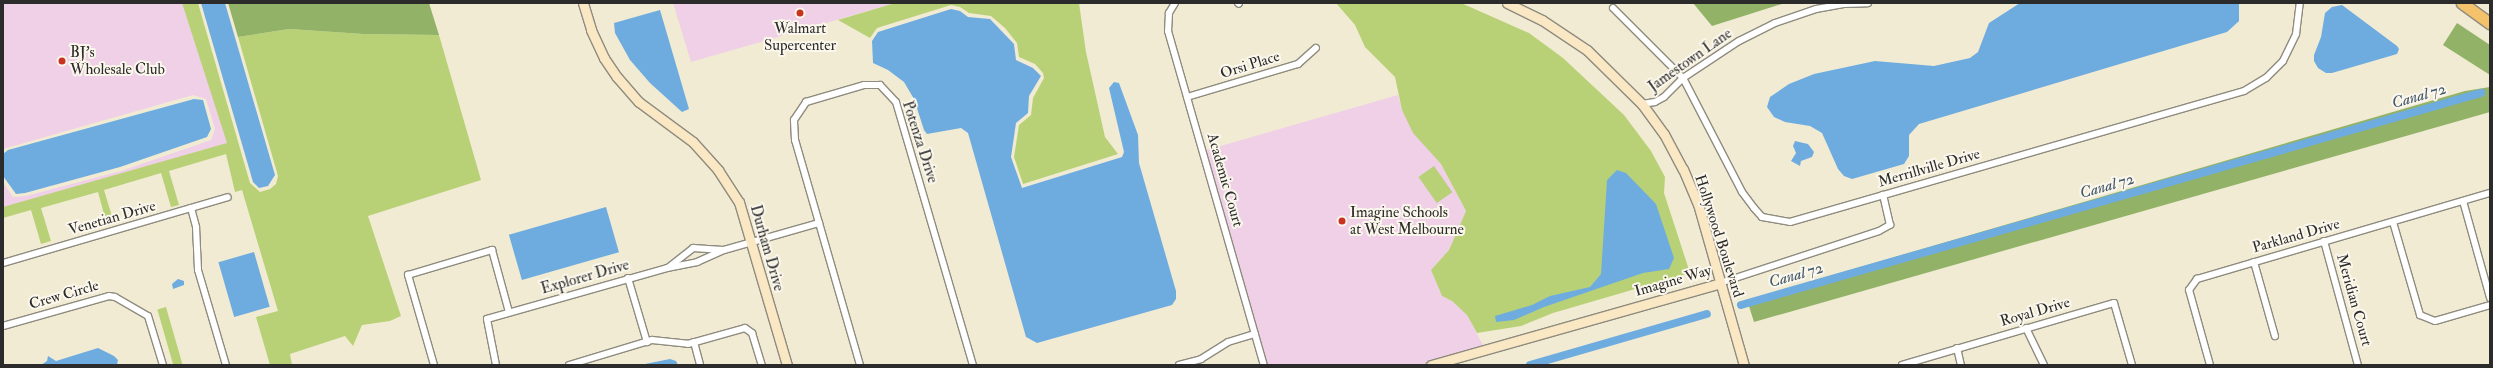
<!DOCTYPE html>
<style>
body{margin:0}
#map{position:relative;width:2493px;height:368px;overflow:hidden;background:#f1ebd3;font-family:"IM FELL Double Pica",serif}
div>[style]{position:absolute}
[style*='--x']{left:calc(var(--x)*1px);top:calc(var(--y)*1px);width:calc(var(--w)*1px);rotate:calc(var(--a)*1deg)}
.built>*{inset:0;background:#efd0e7}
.green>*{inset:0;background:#b8d176;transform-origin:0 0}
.forest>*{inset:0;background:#92b367}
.water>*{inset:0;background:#6eace0;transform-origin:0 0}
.canal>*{height:8px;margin:-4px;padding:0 4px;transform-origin:4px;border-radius:4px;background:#6eace0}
.roads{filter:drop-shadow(1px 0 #8e8b7f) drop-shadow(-1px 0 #8e8b7f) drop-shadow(0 1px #8e8b7f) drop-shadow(0 -1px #8e8b7f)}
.street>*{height:6px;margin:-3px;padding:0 3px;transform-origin:3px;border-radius:3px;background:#fff}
.secondary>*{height:9px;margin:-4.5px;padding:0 4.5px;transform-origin:4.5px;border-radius:4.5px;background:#fae7c3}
.highway>*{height:11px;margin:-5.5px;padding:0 5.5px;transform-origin:5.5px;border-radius:5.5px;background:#f3c26a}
.dots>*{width:11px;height:11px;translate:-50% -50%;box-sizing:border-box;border:2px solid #fbf7ec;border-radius:50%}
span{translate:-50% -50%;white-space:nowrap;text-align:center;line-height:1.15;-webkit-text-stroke:4px #fbf7ec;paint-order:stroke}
.poi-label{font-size:15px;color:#2b2b2b}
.left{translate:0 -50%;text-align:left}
.street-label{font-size:15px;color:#2b2b2b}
.water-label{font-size:16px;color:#42586a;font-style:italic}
.frame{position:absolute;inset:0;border:4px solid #2b2b2b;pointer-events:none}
</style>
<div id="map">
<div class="built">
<i style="clip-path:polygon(3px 3px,182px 3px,228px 143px,3px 208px,3px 182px,13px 197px,26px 196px,121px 171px,211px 140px,215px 129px,206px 99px,193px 95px,3px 149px)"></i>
<i style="clip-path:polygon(673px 3px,895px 3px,691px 62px)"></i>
<i style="clip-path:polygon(1398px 95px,1402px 110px,1441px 164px,1466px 211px,1449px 250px,1431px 270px,1442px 296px,1452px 301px,1467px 315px,1485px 349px,1431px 365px,1263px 365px,1203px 151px)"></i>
</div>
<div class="green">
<i style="clip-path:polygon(182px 3px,198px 3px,250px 183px,260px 192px,270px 189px,276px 184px,278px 176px,238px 37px,289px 29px,363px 34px,439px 35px,481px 180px,368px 216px,401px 316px,390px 321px,362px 325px,353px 346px,345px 336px,290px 354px,292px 365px,270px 365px,256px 317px,278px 311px,242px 190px,235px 192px,226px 154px,169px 171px,179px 205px,171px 207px,161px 173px,104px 190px,114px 223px,107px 225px,98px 192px,41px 208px,51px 241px,41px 244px,31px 210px,3px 218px,3px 207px,227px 143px)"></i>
<i style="clip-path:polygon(895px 3px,1079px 3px,1086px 52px,1105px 137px,1118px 154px,1023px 184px,1014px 157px,1019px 125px,1031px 115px,1033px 98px,1044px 78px,1043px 73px,1035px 64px,1019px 57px,1017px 43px,1005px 28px,991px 16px,969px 13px,960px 7px,951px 5px,877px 28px,870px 38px,838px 20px)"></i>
<i style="clip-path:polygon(1336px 3px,1461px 3px,1529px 33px,1563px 58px,1624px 115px,1651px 151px,1665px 177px,1664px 193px,1690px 273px,1553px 313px,1521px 326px,1477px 333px,1467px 315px,1452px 301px,1442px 296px,1431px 270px,1449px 250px,1466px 211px,1441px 164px,1413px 133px,1402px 110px,1395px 77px,1365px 47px,1355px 25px)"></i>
<i style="left:1434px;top:166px;width:32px;height:19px;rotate:55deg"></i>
<i style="left:166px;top:307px;width:60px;height:9px;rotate:74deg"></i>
</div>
<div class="forest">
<i style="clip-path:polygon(228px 3px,429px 3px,439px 35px,363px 34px,289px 29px,238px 37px)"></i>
<i style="clip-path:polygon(1693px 3px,1785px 3px,1712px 26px)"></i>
<i style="clip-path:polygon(2457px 23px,2490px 45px,2490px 75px,2443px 45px)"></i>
<i style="clip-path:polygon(2490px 87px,2490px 112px,1754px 322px,1747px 300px,2465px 91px)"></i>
</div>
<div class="water">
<i style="clip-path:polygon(201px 3px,225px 3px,275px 175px,268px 186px,259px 188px,253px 182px)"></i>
<i style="clip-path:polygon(2020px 3px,2239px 3px,2239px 21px,2227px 32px,1919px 124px,1909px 135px,1909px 156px,1904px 164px,1852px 179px,1844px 176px,1838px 169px,1822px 133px,1810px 126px,1785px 122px,1774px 117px,1767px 107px,1770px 97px,1789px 84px,1814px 74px,1875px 61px,1934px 66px,1970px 58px,1978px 52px,1989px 23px)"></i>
<i style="clip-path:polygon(2342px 5px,2397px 46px,2399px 49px,2397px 54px,2332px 73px,2326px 73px,2318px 68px,2314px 61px,2314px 55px,2321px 37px,2325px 13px,2332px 7px)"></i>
<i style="clip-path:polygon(951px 9px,960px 11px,968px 17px,990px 19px,1014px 44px,1016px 60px,1033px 68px,1041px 76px,1029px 96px,1028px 113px,1016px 123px,1011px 157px,1022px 188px,1122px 157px,1124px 152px,1109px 88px,1114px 82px,1119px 83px,1138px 135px,1139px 163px,1176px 291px,1176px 299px,1172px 305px,1037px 343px,1026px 337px,968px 133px,961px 128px,927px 134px,924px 130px,914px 99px,904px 82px,888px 70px,873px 63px,872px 41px,878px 32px)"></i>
<i style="clip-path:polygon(660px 10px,689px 109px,682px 112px,650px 83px,630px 60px,615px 33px,614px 23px)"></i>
<i style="clip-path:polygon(194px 99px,203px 100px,211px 129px,207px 137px,120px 167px,25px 193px,16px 194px,3px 176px,3px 154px,8px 150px)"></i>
<i style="clip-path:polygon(1795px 141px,1808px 144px,1814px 152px,1812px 157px,1801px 161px,1800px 166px,1791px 161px,1796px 153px,1793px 146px)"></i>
<i style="clip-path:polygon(1617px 170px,1626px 173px,1656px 204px,1674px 258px,1669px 269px,1643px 273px,1544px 307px,1514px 320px,1496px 322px,1495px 316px,1532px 305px,1550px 296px,1590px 287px,1601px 274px,1607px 180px)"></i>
<i style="left:606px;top:207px;width:47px;height:101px;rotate:74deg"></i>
<i style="left:254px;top:252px;width:57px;height:37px;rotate:74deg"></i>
<i style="clip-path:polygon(178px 279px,184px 281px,184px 285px,173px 289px,172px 284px)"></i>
<i style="clip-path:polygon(98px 348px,114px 356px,118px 360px,117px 365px,41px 365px,47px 361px,48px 356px,56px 361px)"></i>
<i style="clip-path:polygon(670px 359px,676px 361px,678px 365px,640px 365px)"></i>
</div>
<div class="canal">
<i style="--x:1741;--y:305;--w:770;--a:-15.99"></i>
<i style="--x:1530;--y:365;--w:184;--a:-16.1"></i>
</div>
<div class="roads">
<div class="street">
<i style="--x:1175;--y:3;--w:12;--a:121"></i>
<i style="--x:1169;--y:13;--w:18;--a:93"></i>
<i style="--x:1168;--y:31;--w:348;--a:74"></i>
<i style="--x:1238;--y:3;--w:1;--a:45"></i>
<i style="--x:1613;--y:8;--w:99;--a:45"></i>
<i style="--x:1683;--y:78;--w:128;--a:62.6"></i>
<i style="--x:1742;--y:192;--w:20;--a:53"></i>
<i style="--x:1754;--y:208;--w:12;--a:48"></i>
<i style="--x:1762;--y:217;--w:28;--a:10"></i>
<i style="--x:1790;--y:222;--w:473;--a:-16.1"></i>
<i style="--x:2244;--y:91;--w:26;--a:-31"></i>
<i style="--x:2266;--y:78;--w:24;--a:-45"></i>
<i style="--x:2283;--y:61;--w:30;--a:-64"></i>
<i style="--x:2296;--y:34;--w:31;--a:-83"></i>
<i style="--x:1187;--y:97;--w:116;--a:-16.6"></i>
<i style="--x:1298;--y:64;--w:24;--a:-42"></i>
<i style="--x:1642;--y:104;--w:13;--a:-9"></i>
<i style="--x:1655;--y:102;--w:10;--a:-29"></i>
<i style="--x:1664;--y:97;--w:27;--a:-45"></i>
<i style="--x:1683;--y:78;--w:67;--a:-33.5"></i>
<i style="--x:1739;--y:41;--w:40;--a:-26.6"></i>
<i style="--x:1775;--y:23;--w:43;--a:-18.9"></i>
<i style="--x:1816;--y:9;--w:28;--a:-10"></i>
<i style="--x:1844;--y:4;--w:24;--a:-2"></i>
<i style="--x:2463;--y:201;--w:101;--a:74.4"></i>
<i style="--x:191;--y:208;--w:20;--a:75"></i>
<i style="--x:196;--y:227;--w:43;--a:87.3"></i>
<i style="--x:198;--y:270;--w:99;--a:73.6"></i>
<i style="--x:2393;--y:222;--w:97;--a:73.8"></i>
<i style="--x:2420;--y:315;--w:16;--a:22"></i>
<i style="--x:2435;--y:321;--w:57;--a:-16.2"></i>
<i style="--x:2324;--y:241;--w:129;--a:74.7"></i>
<i style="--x:2254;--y:262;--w:77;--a:74.2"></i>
<i style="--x:3;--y:263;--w:234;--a:-16.3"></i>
<i style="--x:669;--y:267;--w:31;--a:-38"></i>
<i style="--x:693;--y:248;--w:30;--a:4"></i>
<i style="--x:628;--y:278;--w:67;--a:73.5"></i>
<i style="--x:1720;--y:283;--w:167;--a:-18.1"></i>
<i style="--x:1879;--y:231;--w:13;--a:-29"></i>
<i style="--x:1890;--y:225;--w:31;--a:-103"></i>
<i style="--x:3;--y:326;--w:110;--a:-15.8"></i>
<i style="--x:109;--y:296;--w:6;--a:9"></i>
<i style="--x:115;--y:297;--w:38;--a:30"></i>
<i style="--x:148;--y:316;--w:51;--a:73"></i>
<i style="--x:2026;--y:328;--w:41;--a:64.1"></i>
<i style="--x:694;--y:342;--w:24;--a:75"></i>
<i style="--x:1957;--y:348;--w:17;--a:77"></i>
<i style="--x:434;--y:365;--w:94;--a:-106.1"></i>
<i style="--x:408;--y:275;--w:88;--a:-16.6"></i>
<i style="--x:492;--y:250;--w:64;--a:74.7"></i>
<i style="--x:496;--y:365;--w:47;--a:-101.1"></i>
<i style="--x:487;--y:319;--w:187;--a:-15.8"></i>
<i style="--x:667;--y:268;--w:31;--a:-11"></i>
<i style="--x:697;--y:262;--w:30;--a:-24"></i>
<i style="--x:724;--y:250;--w:99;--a:-15.9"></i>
<i style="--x:569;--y:365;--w:87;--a:-16.8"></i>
<i style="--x:652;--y:340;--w:36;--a:6"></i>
<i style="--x:688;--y:344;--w:59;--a:-15.7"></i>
<i style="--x:745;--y:328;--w:9;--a:36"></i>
<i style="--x:752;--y:333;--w:34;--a:73"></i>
<i style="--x:860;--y:365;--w:234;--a:-106.1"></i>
<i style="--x:795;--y:140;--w:20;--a:-93"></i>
<i style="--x:794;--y:120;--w:22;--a:-56"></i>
<i style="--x:806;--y:102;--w:60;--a:-16.3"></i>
<i style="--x:864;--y:85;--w:16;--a:0"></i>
<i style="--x:880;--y:85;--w:23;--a:47"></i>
<i style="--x:896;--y:102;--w:274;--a:73.7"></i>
<i style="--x:1179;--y:365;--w:23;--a:-15"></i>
<i style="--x:1201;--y:359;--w:32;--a:-32"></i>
<i style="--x:1228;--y:342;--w:28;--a:-17"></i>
<i style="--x:1902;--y:365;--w:221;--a:-16.3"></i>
<i style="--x:2114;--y:303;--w:65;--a:73.8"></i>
<i style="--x:2210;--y:365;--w:78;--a:-105.6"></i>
<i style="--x:2189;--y:290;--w:14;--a:-54"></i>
<i style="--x:2197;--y:279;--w:305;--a:-16.4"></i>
</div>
<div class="secondary">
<i style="--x:583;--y:3;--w:28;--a:73"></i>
<i style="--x:591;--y:30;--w:31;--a:65"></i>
<i style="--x:604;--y:58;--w:23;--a:56"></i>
<i style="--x:617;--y:77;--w:33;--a:49"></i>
<i style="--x:639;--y:102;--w:67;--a:36.5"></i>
<i style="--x:693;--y:142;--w:38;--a:48"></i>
<i style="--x:718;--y:170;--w:38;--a:57"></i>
<i style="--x:739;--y:202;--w:170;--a:73.6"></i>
<i style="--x:1507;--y:3;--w:39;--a:26"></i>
<i style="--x:1542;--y:20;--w:54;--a:33.7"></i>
<i style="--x:1587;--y:50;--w:77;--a:44.5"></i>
<i style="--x:1642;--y:104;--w:37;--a:54"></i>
<i style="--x:1664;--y:134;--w:40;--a:62"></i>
<i style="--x:1683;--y:169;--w:38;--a:67"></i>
<i style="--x:1698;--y:204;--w:167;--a:74.1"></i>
<i style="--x:1431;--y:365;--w:300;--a:-15.8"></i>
</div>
<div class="highway">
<i style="--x:2462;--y:3;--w:34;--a:36"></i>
</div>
</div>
<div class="dots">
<i style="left:800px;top:13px;background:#c8321e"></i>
<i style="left:62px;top:61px;background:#c8321e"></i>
<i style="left:1342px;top:221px;background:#c8321e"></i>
</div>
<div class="poi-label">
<span style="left:800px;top:37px">Walmart<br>Supercenter</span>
<span class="left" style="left:70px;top:61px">BJ's<br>Wholesale Club</span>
<span class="left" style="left:1350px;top:221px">Imagine Schools<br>at West Melbourne</span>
</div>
<div class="street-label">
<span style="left:1690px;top:60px;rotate:-35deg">Jamestown Lane</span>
<span style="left:1250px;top:65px;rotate:-17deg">Orsi Place</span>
<span style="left:920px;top:142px;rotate:72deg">Potenza Drive</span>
<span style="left:1929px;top:168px;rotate:-16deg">Merrillville Drive</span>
<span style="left:1225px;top:180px;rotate:74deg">Academic Court</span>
<span style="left:112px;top:218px;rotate:-16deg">Venetian Drive</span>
<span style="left:1719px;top:236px;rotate:72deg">Hollywood Boulevard</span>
<span style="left:2296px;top:236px;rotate:-16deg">Parkland Drive</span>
<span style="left:767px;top:248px;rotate:74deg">Durham Drive</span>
<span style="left:585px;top:277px;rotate:-16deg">Explorer Drive</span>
<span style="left:1673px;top:281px;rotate:-16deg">Imagine Way</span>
<span style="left:64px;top:295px;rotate:-16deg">Crew Circle</span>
<span style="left:2354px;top:300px;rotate:74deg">Meridian Court</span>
<span style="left:2035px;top:312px;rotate:-16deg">Royal Drive</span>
</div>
<div class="water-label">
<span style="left:2419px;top:96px;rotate:-16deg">Canal 72</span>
<span style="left:2107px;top:186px;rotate:-16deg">Canal 72</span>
<span style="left:1796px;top:275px;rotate:-16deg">Canal 72</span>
</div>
<div class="frame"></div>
</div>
